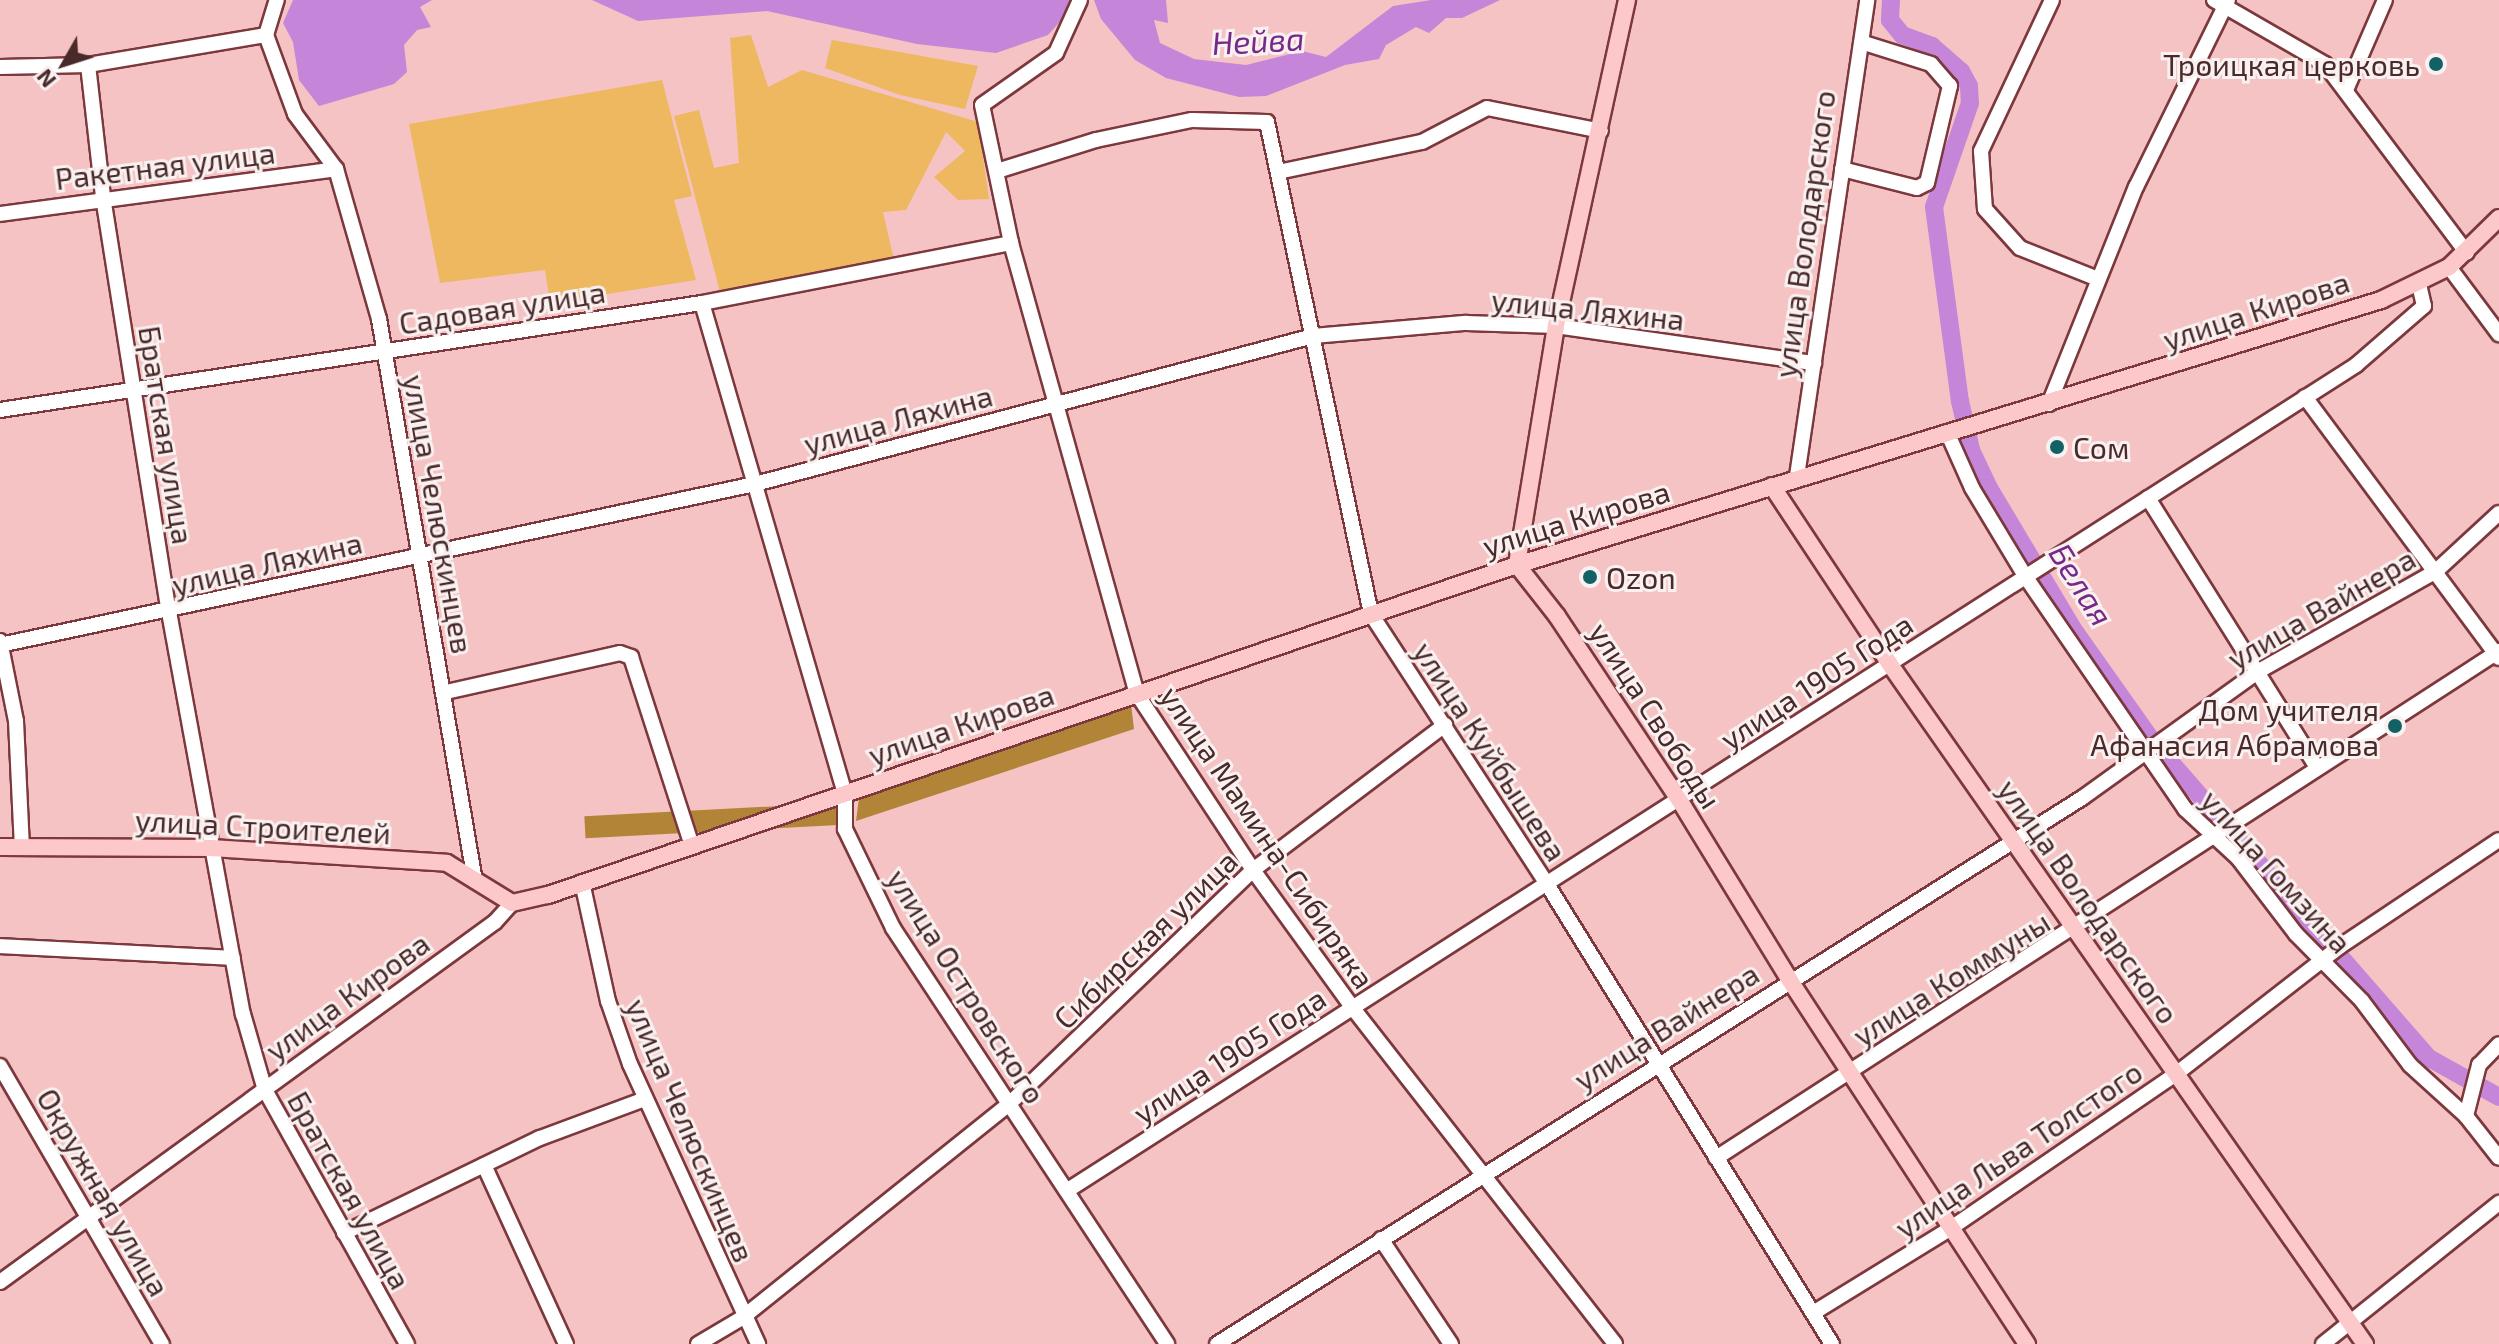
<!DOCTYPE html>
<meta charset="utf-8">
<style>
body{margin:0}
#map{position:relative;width:2499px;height:1344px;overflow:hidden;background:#f5c3c3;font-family:"Exo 2",sans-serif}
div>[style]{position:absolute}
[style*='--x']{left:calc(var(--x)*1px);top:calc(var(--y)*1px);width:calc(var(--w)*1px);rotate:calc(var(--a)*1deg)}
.green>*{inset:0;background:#edb85f}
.forest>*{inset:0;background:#b18438;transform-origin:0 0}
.water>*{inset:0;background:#c585d8}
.river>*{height:18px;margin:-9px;padding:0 9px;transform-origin:9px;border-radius:9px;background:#c585d8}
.roads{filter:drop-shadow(2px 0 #7c383c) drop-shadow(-2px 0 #7c383c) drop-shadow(0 2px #7c383c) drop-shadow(0 -2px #7c383c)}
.minor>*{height:14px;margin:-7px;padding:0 7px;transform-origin:7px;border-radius:7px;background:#fff}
.major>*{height:16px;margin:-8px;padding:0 8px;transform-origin:8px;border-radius:8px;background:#fdc8ca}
.dots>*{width:22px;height:22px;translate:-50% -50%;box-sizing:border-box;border:4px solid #f9f0f0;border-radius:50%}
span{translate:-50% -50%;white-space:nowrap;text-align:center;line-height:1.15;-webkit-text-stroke:6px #f9f0f0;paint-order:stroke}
.poi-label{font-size:30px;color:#49292a}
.right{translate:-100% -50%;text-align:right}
.left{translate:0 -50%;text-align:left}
.street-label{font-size:30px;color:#49292a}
.water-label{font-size:32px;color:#76298b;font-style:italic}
.north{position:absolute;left:24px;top:24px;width:80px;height:80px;-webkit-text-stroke:6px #f9f0f0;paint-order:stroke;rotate:231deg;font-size:22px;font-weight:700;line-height:32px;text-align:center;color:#49292a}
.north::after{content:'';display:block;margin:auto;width:28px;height:36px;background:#49292a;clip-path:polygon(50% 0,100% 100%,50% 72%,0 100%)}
</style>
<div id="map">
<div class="green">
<i style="clip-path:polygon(751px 35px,768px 87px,802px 70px,978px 122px,989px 199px,958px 200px,934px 177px,965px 151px,946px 132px,906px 210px,883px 212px,894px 260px,720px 292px,674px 116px,699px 110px,714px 168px,739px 163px,730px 38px)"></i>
<i style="clip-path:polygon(832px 40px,978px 66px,965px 109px,900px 95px,825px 68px)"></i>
<i style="clip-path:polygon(662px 80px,692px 196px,674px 200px,696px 280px,550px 303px,545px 270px,440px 283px,409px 124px)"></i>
</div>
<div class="forest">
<i style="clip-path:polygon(1131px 704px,1134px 729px,856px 821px,859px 798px)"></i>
<i style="left:837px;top:803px;width:22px;height:253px;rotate:87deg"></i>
</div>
<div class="water">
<i style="clip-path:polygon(293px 0,432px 0,420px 7px,431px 27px,417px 30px,404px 45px,407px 72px,394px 84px,319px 106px,299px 80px,293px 42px,283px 23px)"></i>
<i style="clip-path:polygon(592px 0,1069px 0,1067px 14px,1048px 35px,996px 53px,917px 44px,767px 11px,638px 21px)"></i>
<i style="clip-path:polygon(1094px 0,1166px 0,1168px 23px,1154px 20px,1160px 43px,1194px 59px,1246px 65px,1302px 51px,1326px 57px,1393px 6px,1431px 0,1500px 0,1462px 18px,1446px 18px,1429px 33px,1416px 27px,1386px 45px,1379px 59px,1345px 65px,1266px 96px,1239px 97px,1166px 78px,1135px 60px,1101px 19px)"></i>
</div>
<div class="river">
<i style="--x:1891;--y:0;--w:20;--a:93"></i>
<i style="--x:1890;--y:20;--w:19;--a:51"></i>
<i style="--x:1902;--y:35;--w:32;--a:20"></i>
<i style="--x:1932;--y:46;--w:38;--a:41"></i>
<i style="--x:1961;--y:71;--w:17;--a:62"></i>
<i style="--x:1969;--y:86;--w:17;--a:87"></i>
<i style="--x:1970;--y:103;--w:110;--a:109.1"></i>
<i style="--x:1934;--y:207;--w:196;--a:82.4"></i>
<i style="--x:1960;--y:401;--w:50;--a:77.3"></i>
<i style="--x:1971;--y:450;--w:42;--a:64.7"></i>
<i style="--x:1989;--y:488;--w:164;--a:59.2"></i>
<i style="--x:2073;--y:629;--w:138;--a:54.7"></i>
<i style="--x:2153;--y:742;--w:420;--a:48.9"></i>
<i style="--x:2429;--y:1058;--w:80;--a:29.1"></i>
</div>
<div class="roads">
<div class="minor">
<i style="--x:1080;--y:0;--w:58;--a:114.4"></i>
<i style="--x:1056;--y:53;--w:90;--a:144.9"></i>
<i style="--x:982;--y:105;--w:141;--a:78.1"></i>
<i style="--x:1011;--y:243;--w:468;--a:74.4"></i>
<i style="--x:1137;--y:694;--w:211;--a:56.6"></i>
<i style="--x:1253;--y:870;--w:169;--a:54.1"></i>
<i style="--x:1352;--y:1007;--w:427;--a:52"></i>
<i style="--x:2052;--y:0;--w:167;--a:115.2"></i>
<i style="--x:1981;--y:151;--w:58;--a:86.1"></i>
<i style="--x:1985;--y:209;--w:52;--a:48.1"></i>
<i style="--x:2020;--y:248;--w:84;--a:21.7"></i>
<i style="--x:2214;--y:0;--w:128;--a:30"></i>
<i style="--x:2325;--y:64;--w:236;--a:53.1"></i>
<i style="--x:266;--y:35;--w:84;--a:69.8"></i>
<i style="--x:295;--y:114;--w:69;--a:53.3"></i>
<i style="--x:336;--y:169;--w:156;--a:74"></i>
<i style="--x:379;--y:319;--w:570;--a:80.31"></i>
<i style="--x:266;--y:35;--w:37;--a:-73"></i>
<i style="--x:88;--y:65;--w:133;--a:83.5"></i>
<i style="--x:103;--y:197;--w:420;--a:81"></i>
<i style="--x:169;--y:612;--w:409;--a:79.6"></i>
<i style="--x:243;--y:1014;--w:79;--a:73.9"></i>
<i style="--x:265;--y:1090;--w:291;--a:60.8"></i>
<i style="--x:0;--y:67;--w:88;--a:-1.3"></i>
<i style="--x:88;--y:65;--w:181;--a:-9.6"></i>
<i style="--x:2346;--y:90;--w:98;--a:-66.6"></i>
<i style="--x:1842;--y:169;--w:77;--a:14.2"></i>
<i style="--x:1917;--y:188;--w:11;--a:-27"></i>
<i style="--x:1927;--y:183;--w:100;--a:-76.7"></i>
<i style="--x:1950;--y:86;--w:29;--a:-131"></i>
<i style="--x:1931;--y:64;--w:73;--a:-162.6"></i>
<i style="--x:997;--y:171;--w:104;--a:-17.4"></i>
<i style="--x:1096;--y:140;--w:98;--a:-11.8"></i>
<i style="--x:1192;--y:120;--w:75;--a:1.5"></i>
<i style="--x:1267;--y:122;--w:503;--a:78.06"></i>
<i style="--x:1371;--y:614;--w:322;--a:56.9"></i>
<i style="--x:1547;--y:884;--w:541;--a:58.22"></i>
<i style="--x:1278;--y:172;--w:147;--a:-11.8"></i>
<i style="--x:1422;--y:142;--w:73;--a:-27.6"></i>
<i style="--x:1487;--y:108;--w:116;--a:11.4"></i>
<i style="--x:0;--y:214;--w:339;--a:-7.6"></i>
<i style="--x:2449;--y:267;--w:84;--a:53.3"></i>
<i style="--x:702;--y:303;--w:511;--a:73.76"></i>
<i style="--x:845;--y:794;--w:35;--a:90"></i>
<i style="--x:845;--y:829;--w:110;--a:64.1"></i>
<i style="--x:893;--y:928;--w:498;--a:56.6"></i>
<i style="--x:2305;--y:397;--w:325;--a:53.4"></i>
<i style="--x:2049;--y:404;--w:234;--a:-68.2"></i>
<i style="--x:2136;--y:187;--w:208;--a:-63.8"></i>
<i style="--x:0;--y:410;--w:710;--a:-8.67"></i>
<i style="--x:702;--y:303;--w:315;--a:-11"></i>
<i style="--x:1947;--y:432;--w:61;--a:65.9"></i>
<i style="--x:1972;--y:488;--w:103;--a:58.9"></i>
<i style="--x:2025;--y:576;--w:283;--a:55.5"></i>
<i style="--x:2185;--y:809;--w:72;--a:42.8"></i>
<i style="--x:2238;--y:858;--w:96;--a:52.7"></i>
<i style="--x:2296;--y:934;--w:94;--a:45.4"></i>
<i style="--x:2362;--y:1001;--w:80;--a:53.1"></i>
<i style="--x:2410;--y:1065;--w:76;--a:42.3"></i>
<i style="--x:2466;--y:1116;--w:53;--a:51.8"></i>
<i style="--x:1797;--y:476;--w:481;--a:-81.6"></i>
<i style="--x:2148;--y:498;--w:316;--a:57.9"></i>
<i style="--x:0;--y:641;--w:82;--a:78.7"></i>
<i style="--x:16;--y:721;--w:126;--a:87.3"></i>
<i style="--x:0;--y:645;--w:772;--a:-12.04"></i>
<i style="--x:755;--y:484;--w:577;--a:-14.85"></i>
<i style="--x:1313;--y:336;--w:154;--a:-4.9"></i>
<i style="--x:1466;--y:323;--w:90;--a:1.9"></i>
<i style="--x:1556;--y:326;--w:261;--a:8.2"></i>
<i style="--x:446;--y:692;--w:178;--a:-12.6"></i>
<i style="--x:620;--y:653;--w:12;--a:20"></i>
<i style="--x:631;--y:657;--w:199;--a:72.1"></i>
<i style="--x:582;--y:882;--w:122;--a:77.7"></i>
<i style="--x:608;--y:1001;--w:67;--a:70.8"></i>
<i style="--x:630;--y:1064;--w:308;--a:65.4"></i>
<i style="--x:0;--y:946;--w:233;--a:2.9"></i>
<i style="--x:0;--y:1066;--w:322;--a:59.8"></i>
<i style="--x:2466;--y:1116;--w:53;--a:-75.7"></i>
<i style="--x:2479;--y:1065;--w:29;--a:-46"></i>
<i style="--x:1716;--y:1158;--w:933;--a:-32.92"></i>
<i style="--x:484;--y:1165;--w:197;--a:65.4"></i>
<i style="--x:1068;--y:1190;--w:1530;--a:-32.64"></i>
<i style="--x:2356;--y:365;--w:90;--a:-40.9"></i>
<i style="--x:2424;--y:306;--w:23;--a:-103"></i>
<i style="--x:344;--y:1233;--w:218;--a:-25.9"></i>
<i style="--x:540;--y:1138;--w:112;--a:-20.4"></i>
<i style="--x:1381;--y:1239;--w:126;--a:56.3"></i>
<i style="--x:0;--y:1282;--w:612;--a:-36.03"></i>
<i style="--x:495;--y:922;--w:25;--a:-48"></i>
<i style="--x:1813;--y:1313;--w:162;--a:-31.6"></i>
<i style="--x:1951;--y:1228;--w:273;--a:-34.4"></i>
<i style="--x:2176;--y:1074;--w:207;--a:-37.9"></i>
<i style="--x:2339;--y:947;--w:192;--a:-33.8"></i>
<i style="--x:698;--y:1344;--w:51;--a:-30.6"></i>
<i style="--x:742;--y:1318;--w:341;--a:-38.7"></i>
<i style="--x:1008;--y:1105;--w:339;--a:-43.8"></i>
<i style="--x:1253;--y:870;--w:241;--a:-37.1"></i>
<i style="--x:1217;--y:1344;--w:1023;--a:-32.26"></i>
<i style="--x:2082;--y:798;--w:218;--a:-35.7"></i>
<i style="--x:2259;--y:671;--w:202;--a:-29.4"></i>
<i style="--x:2435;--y:572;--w:87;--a:-42.7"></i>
<i style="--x:2323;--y:1344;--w:226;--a:-38.7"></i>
</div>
<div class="major">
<i style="--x:1627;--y:0;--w:334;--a:102.3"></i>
<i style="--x:1556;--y:326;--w:242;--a:99.3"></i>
<i style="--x:1517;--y:565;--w:65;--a:51.9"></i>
<i style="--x:1557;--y:616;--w:222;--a:56.4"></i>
<i style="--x:1680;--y:801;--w:209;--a:58.5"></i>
<i style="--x:1789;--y:979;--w:436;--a:56.9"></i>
<i style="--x:1772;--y:486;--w:212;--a:56.5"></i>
<i style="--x:1889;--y:663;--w:831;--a:55.05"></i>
<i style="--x:0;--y:847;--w:211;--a:0.3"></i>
<i style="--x:211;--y:848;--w:236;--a:3.6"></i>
<i style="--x:447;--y:863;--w:76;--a:31.6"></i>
<i style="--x:512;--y:903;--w:37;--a:-13"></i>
<i style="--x:548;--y:895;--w:1024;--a:-18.81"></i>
<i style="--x:1517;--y:565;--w:904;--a:-17.05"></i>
<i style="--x:2381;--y:300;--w:76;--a:-25.9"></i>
<i style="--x:2449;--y:267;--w:70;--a:-44.4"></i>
</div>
</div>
<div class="dots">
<i style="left:2436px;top:64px;background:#126265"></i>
<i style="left:2057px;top:447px;background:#126265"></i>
<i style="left:1590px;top:577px;background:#126265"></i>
<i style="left:2395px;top:726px;background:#126265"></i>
</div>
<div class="poi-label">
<span class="right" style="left:2420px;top:64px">Троицкая церковь</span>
<span class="left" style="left:2073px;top:447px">Сом</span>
<span class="left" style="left:1606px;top:577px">Ozon</span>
<span class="right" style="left:2379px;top:726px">Дом учителя<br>Афанасия Абрамова</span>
</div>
<div class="street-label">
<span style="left:165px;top:165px;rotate:-7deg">Ракетная улица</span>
<span style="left:1804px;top:234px;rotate:-82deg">улица Володарского</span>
<span style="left:502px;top:307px;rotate:-9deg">Садовая улица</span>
<span style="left:1588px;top:309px;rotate:6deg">улица Ляхина</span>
<span style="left:2256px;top:310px;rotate:-18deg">улица Кирова</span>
<span style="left:898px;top:419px;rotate:-15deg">улица Ляхина</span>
<span style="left:167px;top:435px;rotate:81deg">Братская улица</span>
<span style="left:439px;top:514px;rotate:80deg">улица Челюскинцев</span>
<span style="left:1576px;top:518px;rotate:-17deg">улица Кирова</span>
<span style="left:267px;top:563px;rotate:-13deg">улица Ляхина</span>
<span style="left:2321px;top:608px;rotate:-30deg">улица Вайнера</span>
<span style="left:1816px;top:681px;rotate:-33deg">улица 1905 Года</span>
<span style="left:1656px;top:715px;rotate:57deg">улица Свободы</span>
<span style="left:961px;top:724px;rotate:-19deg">улица Кирова</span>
<span style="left:1491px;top:751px;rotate:57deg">улица Куйбышева</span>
<span style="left:263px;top:826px;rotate:3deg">улица Строителей</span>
<span style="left:1268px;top:837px;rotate:56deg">улица Мамина-Сибиряка</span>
<span style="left:2277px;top:871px;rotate:48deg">улица Гомзина</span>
<span style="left:2089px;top:901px;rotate:55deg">улица Володарского</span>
<span style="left:1145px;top:939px;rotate:-44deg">Сибирская улица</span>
<span style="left:1951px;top:978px;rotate:-32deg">улица Коммуны</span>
<span style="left:967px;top:986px;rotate:58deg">улица Островского</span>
<span style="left:347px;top:996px;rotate:-36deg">улица Кирова</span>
<span style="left:1666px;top:1026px;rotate:-32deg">улица Вайнера</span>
<span style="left:1229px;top:1055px;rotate:-33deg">улица 1905 Года</span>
<span style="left:691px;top:1130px;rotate:67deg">улица Челюскинцев</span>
<span style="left:2018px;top:1149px;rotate:-34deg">улица Льва Толстого</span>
<span style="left:350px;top:1190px;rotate:61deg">Братская улица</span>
<span style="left:104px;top:1192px;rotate:60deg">Окружная улица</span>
</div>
<div class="water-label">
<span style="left:1258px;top:40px;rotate:-3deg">Нейва</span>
<span style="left:2082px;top:584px;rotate:58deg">Белая</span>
</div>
<div class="north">N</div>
</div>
